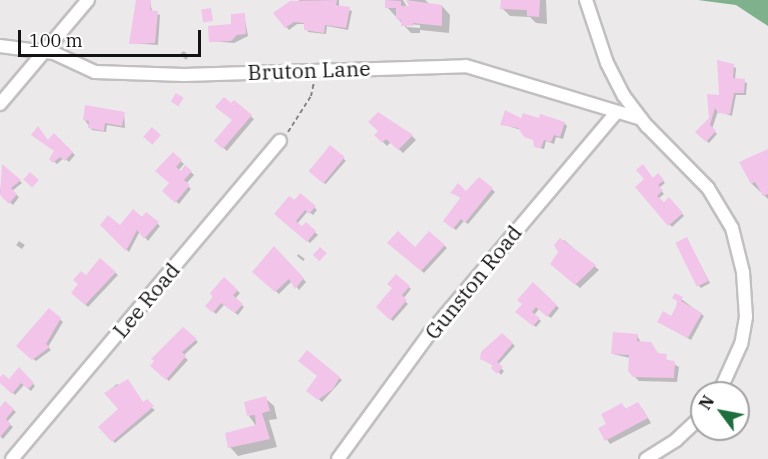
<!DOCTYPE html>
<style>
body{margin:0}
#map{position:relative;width:768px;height:459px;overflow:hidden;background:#ece9eb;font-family:"IBM Plex Serif",serif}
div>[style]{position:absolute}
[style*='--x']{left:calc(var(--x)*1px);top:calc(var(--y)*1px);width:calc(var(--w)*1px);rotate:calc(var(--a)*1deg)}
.water>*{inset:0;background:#80b18d}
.shadow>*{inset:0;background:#0003;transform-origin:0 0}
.building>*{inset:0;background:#f2c4ea;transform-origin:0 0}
.path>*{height:2px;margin-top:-1px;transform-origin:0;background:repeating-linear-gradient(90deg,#878587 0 4.5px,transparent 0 7.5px)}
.roads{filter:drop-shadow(2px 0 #c2bfc1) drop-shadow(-2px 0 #c2bfc1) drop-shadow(0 2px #c2bfc1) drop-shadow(0 -2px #c2bfc1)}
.street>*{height:12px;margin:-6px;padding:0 6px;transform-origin:6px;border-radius:6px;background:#fff}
span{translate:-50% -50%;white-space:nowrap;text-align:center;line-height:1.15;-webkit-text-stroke:6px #fff;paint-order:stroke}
.street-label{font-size:21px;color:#141314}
.north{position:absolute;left:690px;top:381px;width:60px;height:60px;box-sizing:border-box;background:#fff;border:2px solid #a1a1a1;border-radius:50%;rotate:302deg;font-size:16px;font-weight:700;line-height:24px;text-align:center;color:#141314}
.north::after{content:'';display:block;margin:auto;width:21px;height:27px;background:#1f6e3e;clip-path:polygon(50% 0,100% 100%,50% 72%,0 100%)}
.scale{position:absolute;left:18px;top:30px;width:183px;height:27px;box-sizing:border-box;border:3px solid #141314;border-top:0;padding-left:8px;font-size:18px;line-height:21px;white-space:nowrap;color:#141314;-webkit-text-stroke:4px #fff;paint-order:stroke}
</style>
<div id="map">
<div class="water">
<i style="clip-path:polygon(698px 0,768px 0,768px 26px,736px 5px)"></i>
</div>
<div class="shadow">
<i style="clip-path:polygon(137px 0,150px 0,152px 12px,160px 15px,158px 45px,130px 43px)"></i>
<i style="clip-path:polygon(300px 0,339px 0,339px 7px,352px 11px,348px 30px,327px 26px,326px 34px,308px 32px,306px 24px,297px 24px,289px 30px,275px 14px)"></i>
<i style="clip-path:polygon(evenodd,387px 0,403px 0,407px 7px,411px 8px,408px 0,425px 0,432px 6px,442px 6px,450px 15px,449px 33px,420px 30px,420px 33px,411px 33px,387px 7px,387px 0,404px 24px,420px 25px,420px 28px,407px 27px,404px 24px)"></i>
<i style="clip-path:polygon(502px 0,546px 0,547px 24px,536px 23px,530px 17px,510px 16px,502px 8px)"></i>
<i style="clip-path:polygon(244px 15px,248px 36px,234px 43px,211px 41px)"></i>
<i style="clip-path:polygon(184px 51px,189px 56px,186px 60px,180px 54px)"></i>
<i style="clip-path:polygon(718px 61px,736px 68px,735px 80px,747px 83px,746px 95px,736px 95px,732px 116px,718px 111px,712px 129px,717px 134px,709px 143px,697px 133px,711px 118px,709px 96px,721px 97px)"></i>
<i style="clip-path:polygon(234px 102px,254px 119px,227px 151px,216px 141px,234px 121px)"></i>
<i style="clip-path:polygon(124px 113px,125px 128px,107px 125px,106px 132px,92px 130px,84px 119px)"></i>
<i style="clip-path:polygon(522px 121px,564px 123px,567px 126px,563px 139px,556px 137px,554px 144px,546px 141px,544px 149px,536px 147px,535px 141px,521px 130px,502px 124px)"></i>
<i style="clip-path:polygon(54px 135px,75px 155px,69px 162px,64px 158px,57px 164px,51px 159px,55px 152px,48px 141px)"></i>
<i style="clip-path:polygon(376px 135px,412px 136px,416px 140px,403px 153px,391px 142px,387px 146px)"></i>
<i style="left:330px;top:147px;width:21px;height:31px;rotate:41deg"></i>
<i style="clip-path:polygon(768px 151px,768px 199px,752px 184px,741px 162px)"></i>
<i style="clip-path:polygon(173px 154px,184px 164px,178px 171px,181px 173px,186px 167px,194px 175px,186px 184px,191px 189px,179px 204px,164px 191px,171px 183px)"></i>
<i style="clip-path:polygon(3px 166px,22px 183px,12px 191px,19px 197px,13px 205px,0 194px)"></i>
<i style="clip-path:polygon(658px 175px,665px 183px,659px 188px,664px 194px,658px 199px,664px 204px,669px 199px,684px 216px,672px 227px,637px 187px)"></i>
<i style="clip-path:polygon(480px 179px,495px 192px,468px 224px,464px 221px,456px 230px,445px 221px,462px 198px,452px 193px,466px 193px)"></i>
<i style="clip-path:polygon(301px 195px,317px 210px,313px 215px,308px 211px,297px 224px,302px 228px,306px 224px,318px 235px,310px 243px,276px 214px)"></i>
<i style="clip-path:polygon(147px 214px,160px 226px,148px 241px,140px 231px,129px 252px,102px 225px,120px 227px)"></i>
<i style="clip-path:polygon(429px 233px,447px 248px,424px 273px,389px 243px,416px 249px)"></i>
<i style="clip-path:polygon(687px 239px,710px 283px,701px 288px,699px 286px)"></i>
<i style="clip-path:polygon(564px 240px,599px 270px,580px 288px,556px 268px,560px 252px,556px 246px)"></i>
<i style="left:19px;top:241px;width:7px;height:5px;rotate:34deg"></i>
<i style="clip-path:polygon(274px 248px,306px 282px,299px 290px,292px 281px,279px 294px,254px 272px)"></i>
<i style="clip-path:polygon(298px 254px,305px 259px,303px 261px,297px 256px)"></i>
<i style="clip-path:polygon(100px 260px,118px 275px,88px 307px,73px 293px)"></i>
<i style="clip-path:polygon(396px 276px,411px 289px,403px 299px,408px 304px,393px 321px,378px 307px,394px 288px)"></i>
<i style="clip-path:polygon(224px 279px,240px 293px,235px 299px,244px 307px,238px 315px,224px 305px,216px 314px,207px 306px)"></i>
<i style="clip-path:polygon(533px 284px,559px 308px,551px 318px,539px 309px,534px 315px,541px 321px,536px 327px,520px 314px)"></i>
<i style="clip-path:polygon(676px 295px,704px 316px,691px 340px,662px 324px,672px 318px,678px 302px)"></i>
<i style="clip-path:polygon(50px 311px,63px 322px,48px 347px,51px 350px,36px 361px,18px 346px)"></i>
<i style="clip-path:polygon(183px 329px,198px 342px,183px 356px,188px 360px,169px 381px,152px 366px)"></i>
<i style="clip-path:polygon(502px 335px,515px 346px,498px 365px,504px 371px,501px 375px,494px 366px,482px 359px)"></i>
<i style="clip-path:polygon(637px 335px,641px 343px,651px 344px,659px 355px,679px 367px,677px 382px,639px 381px,629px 371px,630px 358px,613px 354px)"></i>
<i style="clip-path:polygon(19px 369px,35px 386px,31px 391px,24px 385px,15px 395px,0 379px,9px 381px)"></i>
<i style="clip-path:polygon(339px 378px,342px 380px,322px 402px,308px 390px)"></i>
<i style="clip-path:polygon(117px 384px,155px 410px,115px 443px,100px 427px,121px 409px,106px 393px)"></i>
<i style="clip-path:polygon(265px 398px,274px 406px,277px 419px,269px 420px,277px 447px,238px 456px,230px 447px,257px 427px,249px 416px)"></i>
<i style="clip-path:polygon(5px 403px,16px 412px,7px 422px,13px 427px,3px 439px,0 436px,0 409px)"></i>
<i style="clip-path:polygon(622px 405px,626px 409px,642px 408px,651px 423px,610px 444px,600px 429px,608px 424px)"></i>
</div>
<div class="building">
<i style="clip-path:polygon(136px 0,151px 0,150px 10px,158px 11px,155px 43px,129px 44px)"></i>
<i style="clip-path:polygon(337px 0,336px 5px,350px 7px,346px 28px,325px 25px,324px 33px,304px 30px,304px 23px,294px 22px,285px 28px,273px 13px,290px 1px)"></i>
<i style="clip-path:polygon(385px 0,401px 1px,401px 6px,409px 6px,406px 0,442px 5px,442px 26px,413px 23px,413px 26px,401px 26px,401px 20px,396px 19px,396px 8px,385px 8px)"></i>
<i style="clip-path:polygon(501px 0,540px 0,539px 17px,527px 16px,527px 10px,500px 9px)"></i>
<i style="left:211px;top:8px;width:13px;height:10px;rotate:81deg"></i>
<i style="clip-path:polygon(245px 13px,246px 34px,237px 35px,231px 41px,209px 42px,208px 26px,231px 24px,231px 14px)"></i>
<i style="clip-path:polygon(717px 60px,734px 64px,733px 78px,745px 79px,744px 93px,734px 93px,730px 114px,718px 113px,715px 108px,710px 125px,716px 131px,706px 142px,695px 132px,709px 118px,707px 94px,719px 95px)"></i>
<i style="left:176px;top:93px;width:9px;height:10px;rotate:32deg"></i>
<i style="clip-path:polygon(224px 97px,231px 103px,234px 100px,252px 115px,223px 149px,214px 141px,232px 120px,215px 107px)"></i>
<i style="clip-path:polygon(85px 105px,125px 112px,122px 126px,105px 123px,104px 131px,88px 128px,89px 121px,83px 120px)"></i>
<i style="clip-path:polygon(505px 110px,521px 118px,523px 113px,539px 118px,540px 114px,565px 122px,560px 137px,554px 135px,551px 142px,544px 140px,541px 148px,534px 147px,533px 140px,524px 137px,518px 128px,500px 125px)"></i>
<i style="clip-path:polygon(378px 112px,413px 135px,398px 150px,386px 139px,382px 143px,374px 135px,378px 131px,368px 122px)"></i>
<i style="clip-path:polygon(38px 126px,48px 140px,54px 133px,73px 152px,65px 161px,60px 157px,53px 163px,49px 159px,54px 151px,31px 135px)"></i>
<i style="left:152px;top:127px;width:12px;height:13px;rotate:42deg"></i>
<i style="left:330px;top:145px;width:19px;height:34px;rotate:39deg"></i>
<i style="clip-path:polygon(768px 149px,768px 194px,763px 196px,755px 182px,751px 184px,739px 162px)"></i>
<i style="clip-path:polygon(173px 152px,182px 160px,176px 167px,181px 171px,185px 165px,192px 171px,184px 180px,190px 185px,175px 203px,162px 191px,169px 183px,155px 171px)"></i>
<i style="clip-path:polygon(2px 164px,21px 180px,11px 188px,17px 194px,9px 204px,0 195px)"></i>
<i style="clip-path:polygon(643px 164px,653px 178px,658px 173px,664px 180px,658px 185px,663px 190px,657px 196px,664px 202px,669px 197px,683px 213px,668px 226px,635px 187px,644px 179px,636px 170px)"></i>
<i style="left:30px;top:172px;width:12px;height:10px;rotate:42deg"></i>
<i style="clip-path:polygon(479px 177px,493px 188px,465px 223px,461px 219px,453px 229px,443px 221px,461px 197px,450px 193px,458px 183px,466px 191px)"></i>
<i style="clip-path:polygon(300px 193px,316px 206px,309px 214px,305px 210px,296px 221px,302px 226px,306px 222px,316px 231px,307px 242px,274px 214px,289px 196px,295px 200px)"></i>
<i style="clip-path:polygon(133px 209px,142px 217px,146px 212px,159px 222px,144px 239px,137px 230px,126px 251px,100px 225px,108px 215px,120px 225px)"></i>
<i style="clip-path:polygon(398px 231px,415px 247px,429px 231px,445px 245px,421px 271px,387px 243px)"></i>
<i style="left:687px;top:237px;width:49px;height:13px;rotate:64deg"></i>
<i style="clip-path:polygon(560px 238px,596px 265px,575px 285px,550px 264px,558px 252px,554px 245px)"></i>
<i style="clip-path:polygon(274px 246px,304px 278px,295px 289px,289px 279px,275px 292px,252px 272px)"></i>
<i style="left:320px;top:247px;width:9px;height:11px;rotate:41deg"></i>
<i style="clip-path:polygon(100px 258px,116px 272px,85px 305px,71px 293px,78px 284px,73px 280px,81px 271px,86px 275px)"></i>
<i style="clip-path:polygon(396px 274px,410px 286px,402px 295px,407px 300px,390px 320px,376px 307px,392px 288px,387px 284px)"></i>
<i style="clip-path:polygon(224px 277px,238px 290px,233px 295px,243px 304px,235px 313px,221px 303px,213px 313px,205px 306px,213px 297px,210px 293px)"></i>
<i style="clip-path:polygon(533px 282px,557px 305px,547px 317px,536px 307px,532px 312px,540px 318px,533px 326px,515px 312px,522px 304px,517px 300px)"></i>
<i style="clip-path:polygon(675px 293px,683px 297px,681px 301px,702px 313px,688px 338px,657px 322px,663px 311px,671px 316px,676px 307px,677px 301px,672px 298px)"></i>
<i style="clip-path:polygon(49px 308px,61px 318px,46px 344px,50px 347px,32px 360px,16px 346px)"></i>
<i style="clip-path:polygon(183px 327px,197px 339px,182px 352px,186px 356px,166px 380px,150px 366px,154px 361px,151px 359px)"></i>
<i style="clip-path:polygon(613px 332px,638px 334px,637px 341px,651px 342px,658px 353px,667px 354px,666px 360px,675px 361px,674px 378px,633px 377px,628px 371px,629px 355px,611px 354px)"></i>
<i style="clip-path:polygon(502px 333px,513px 343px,497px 362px,503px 367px,497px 374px,491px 368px,493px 365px,480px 359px,481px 352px)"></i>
<i style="clip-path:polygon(307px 350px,340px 377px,333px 389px,318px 400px,306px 391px,317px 376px,298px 361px)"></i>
<i style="clip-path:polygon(19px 367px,34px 383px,28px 389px,21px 383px,12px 394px,0 383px,0 377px,3px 374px,9px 379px)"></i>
<i style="clip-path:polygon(128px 379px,143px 402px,147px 399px,154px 406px,112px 442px,98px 427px,118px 409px,104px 393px)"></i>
<i style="clip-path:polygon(266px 396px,270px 411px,262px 413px,270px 439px,228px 448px,225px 433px,256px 425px,255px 415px,247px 416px,244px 402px)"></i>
<i style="clip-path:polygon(5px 401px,14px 409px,6px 419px,11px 424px,0 437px,0 407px)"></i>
<i style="clip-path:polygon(638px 402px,648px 418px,605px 441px,598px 428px,606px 424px,601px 414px,622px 403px,625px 409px)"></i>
</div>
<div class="path">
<i style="--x:288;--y:132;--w:43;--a:-57.4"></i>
<i style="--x:311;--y:96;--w:14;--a:-78"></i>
</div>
<div class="roads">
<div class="street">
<i style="--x:586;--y:0;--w:66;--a:71.6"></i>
<i style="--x:607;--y:63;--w:37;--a:63"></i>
<i style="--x:624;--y:96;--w:38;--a:53"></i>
<i style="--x:647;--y:126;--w:87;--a:45.5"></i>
<i style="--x:708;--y:188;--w:47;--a:59"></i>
<i style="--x:732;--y:228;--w:45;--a:76"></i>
<i style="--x:743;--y:272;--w:45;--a:86.2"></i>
<i style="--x:746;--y:317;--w:27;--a:100"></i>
<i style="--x:741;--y:344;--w:54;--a:114.2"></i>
<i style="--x:0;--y:46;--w:54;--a:7.4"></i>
<i style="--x:54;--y:53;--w:45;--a:24.9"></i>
<i style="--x:95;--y:72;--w:89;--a:1.9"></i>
<i style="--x:184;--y:75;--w:282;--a:-1.8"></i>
<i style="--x:466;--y:66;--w:183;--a:16.8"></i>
<i style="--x:0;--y:104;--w:136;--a:-49.8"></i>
<i style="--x:12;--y:459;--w:416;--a:-49.9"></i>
<i style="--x:338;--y:459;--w:156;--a:-53.9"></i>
<i style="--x:430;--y:333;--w:289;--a:-49.8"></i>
<i style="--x:646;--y:459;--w:36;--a:-32"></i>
<i style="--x:676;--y:440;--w:35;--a:-43"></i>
</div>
</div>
<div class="street-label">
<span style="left:309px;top:70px;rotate:-2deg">Bruton Lane</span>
<span style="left:473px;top:282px;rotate:-51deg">Gunston Road</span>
<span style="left:146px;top:300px;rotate:-50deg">Lee Road</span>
</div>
<div class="north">N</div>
<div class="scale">100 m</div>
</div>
